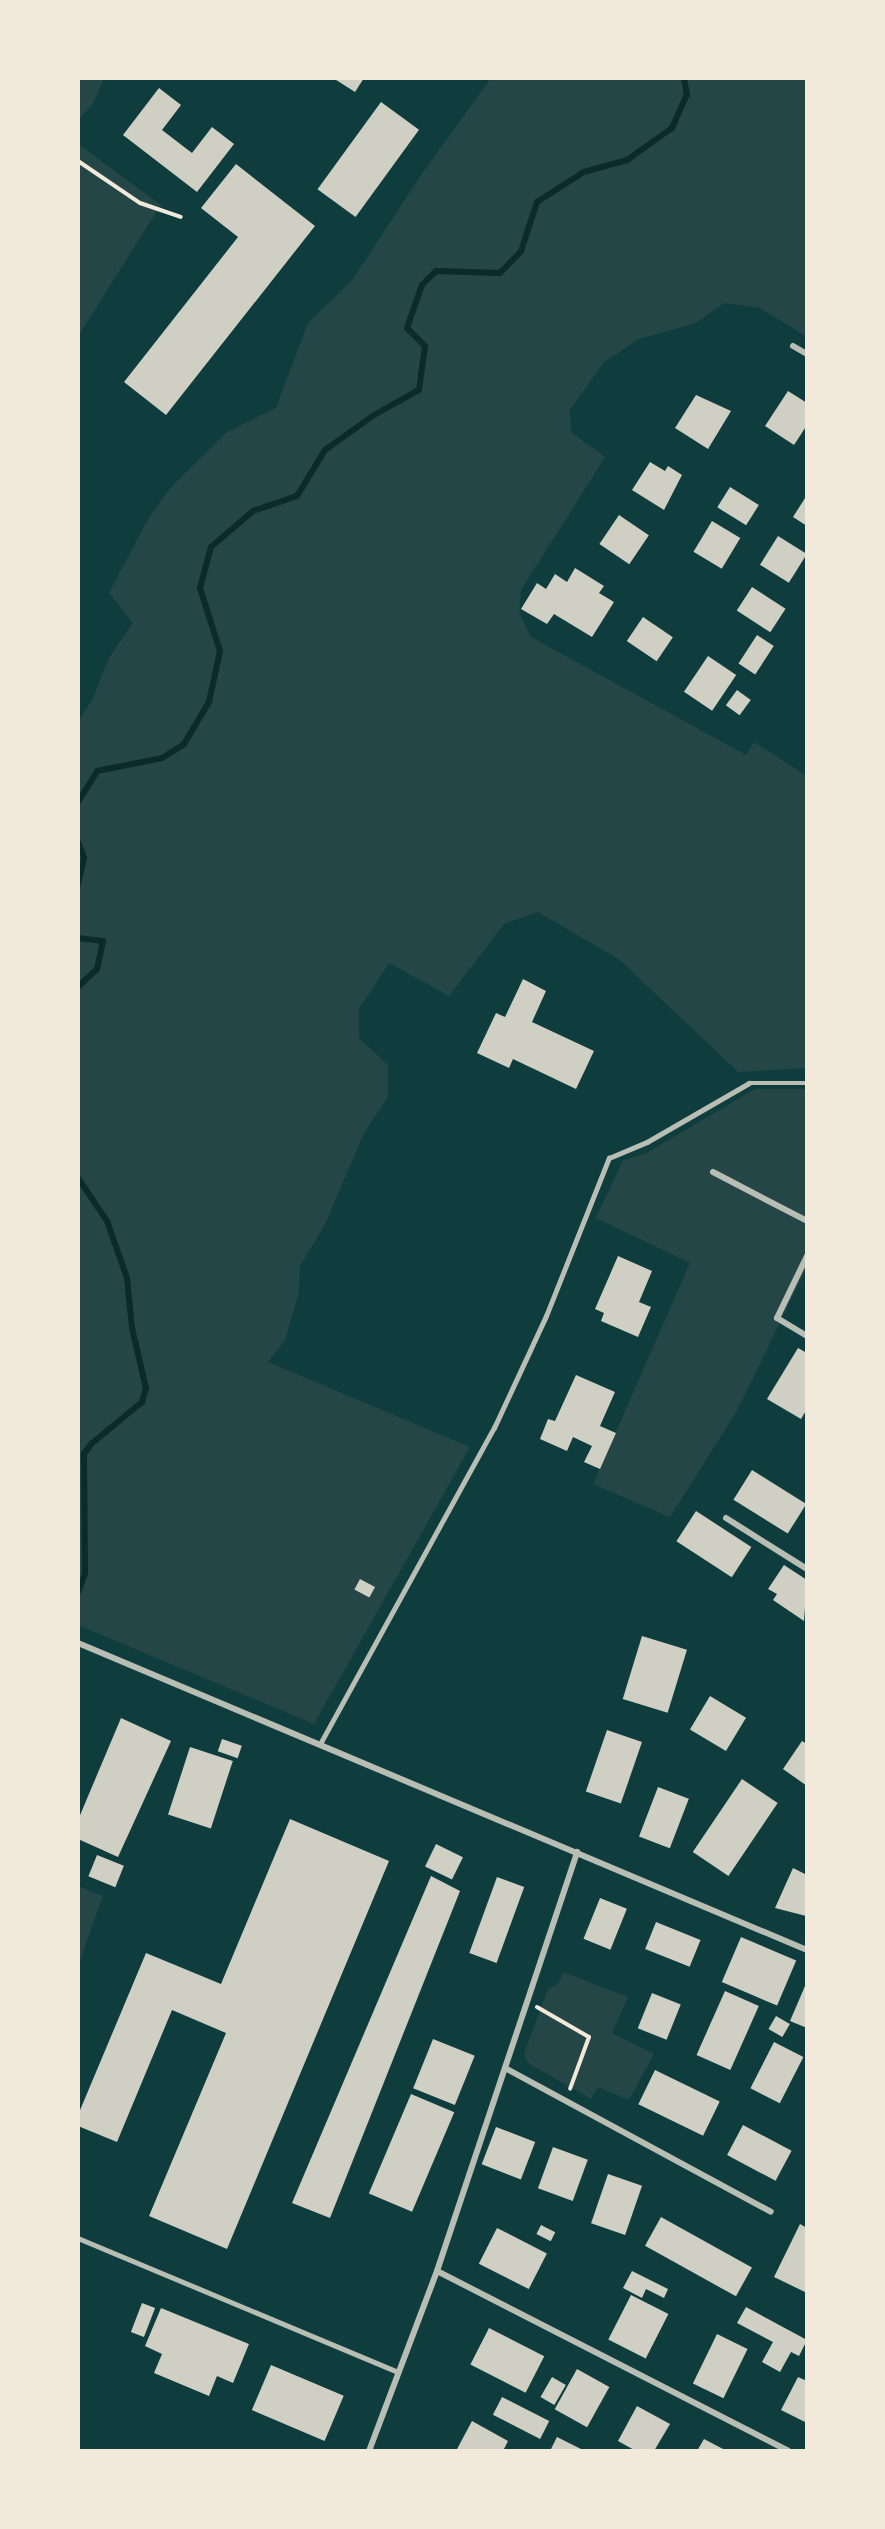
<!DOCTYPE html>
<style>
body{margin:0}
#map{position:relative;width:885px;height:2529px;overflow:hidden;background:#0f3d3e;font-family:Figtree,sans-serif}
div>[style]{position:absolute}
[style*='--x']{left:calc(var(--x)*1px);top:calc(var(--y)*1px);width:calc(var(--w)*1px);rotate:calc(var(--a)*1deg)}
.green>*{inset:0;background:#244646}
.stream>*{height:6px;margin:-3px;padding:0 3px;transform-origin:3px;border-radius:3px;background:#0a2a2b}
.building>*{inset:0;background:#cfcfc3;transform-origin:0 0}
.path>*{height:4px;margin:-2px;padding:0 2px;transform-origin:2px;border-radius:2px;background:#f1e9da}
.service>*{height:4.5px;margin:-2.25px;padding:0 2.25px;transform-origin:2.25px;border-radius:2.25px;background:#b8beb3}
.minor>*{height:6px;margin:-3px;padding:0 3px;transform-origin:3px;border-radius:3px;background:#b8beb3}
span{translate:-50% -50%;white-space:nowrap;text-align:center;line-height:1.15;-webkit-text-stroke:5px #f1e9da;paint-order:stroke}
.frame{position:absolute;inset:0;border:80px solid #f1e9da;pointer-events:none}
</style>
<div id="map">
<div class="green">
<i style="clip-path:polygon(78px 78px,104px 78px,93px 104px,78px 120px)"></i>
<i style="clip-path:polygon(491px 78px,807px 78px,807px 337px,760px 308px,724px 303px,696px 323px,639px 339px,604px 362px,569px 411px,572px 433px,605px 457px,521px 590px,519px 612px,531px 637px,746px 755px,754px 742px,807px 776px,807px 1068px,738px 1072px,620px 960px,538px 912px,504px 924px,449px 996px,389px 963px,359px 1009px,359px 1038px,388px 1065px,388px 1097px,365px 1131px,325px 1224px,300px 1266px,299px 1292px,285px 1340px,268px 1362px,470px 1447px,314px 1724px,78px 1625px,78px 722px,93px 698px,109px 658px,133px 623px,109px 593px,149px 517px,171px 487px,227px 432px,276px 408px,308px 323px,353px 279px,421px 175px)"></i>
<i style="clip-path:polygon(78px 144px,161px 205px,78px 336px)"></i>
<i style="clip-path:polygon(755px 1089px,807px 1089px,807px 1267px,737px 1411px,670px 1517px,593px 1484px,690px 1263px,596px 1218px,623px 1160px,645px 1154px)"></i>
<i style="clip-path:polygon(78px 1886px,103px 1896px,78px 1966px)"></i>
<i style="clip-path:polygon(563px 1972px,628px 1997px,612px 2033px,654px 2054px,629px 2100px,598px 2087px,591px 2099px,528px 2063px,524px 2054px,548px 1989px,559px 1983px)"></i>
</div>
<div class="stream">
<i style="--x:78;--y:802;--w:36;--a:-58"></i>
<i style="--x:97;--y:771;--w:66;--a:-11.3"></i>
<i style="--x:162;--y:758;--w:26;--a:-32"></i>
<i style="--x:184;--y:744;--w:49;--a:-59.2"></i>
<i style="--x:209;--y:702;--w:52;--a:-77.8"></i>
<i style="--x:220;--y:651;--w:66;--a:-107.6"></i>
<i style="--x:200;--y:588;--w:42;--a:-75"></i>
<i style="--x:211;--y:547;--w:55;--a:-40.6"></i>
<i style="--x:253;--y:511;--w:46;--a:-18.8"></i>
<i style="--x:297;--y:496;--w:54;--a:-58.7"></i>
<i style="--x:325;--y:450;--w:60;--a:-35.5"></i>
<i style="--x:374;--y:415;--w:51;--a:-29.1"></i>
<i style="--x:419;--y:390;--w:44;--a:-82.2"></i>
<i style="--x:425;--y:346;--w:25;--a:-135"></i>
<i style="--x:407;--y:328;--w:46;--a:-70.8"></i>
<i style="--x:422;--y:285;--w:20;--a:-45"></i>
<i style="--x:436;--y:271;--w:64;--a:1.8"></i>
<i style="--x:500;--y:273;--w:30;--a:-46"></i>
<i style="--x:521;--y:251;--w:52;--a:-71.9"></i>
<i style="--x:537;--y:202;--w:56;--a:-32.6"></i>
<i style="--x:584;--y:172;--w:45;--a:-15.6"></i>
<i style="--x:627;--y:160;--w:55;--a:-35.4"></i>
<i style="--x:672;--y:128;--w:36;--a:-66"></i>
<i style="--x:687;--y:95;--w:17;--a:-100"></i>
<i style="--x:78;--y:842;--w:17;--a:69"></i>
<i style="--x:84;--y:858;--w:28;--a:103"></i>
<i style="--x:78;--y:938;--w:25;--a:7"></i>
<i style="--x:103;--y:941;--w:29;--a:102"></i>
<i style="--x:97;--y:969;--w:26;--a:137"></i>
<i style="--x:78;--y:1178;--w:52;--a:56"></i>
<i style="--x:107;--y:1221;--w:60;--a:70.7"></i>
<i style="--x:127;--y:1278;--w:50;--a:84.3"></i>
<i style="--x:132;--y:1328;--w:62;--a:76.9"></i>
<i style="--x:146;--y:1388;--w:15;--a:106"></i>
<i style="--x:142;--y:1402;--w:66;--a:140.5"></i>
<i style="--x:91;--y:1444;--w:12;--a:125"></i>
<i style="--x:84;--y:1454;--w:120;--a:89.5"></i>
<i style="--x:85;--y:1574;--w:19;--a:111"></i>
</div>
<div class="building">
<i style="clip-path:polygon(333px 78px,364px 78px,355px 92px)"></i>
<i style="clip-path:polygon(159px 88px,181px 105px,162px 130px,192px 153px,212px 127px,234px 144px,197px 192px,123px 135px)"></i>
<i style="left:381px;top:102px;width:47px;height:108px;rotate:36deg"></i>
<i style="clip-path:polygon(236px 164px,315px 226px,166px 415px,124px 382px,238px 237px,201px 208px)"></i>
<i style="clip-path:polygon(788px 391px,807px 403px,807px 425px,794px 445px,765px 426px)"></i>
<i style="clip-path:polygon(696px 395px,731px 411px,708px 449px,675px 428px)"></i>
<i style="clip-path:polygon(650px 462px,665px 471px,668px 466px,682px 475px,664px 510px,632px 490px)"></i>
<i style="left:730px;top:487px;width:34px;height:24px;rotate:32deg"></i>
<i style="clip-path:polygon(807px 495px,807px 526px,793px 517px)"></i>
<i style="left:619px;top:515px;width:36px;height:35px;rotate:34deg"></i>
<i style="left:712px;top:521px;width:33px;height:36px;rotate:31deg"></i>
<i style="left:778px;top:536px;width:34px;height:34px;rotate:32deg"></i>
<i style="clip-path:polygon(575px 568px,604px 586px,599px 593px,614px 602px,592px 637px,554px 614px,547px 624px,521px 609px,537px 583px,546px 589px,555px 574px,567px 582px)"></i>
<i style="left:752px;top:587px;width:40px;height:28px;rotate:33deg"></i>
<i style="left:643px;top:617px;width:36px;height:29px;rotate:34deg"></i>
<i style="left:757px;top:635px;width:20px;height:34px;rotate:33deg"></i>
<i style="left:708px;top:656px;width:34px;height:43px;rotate:34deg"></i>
<i style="left:737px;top:690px;width:17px;height:19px;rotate:36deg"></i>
<i style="clip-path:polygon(523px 979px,546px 991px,532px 1022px,594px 1051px,576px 1089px,513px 1059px,509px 1068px,477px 1053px,496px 1013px,505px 1017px)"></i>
<i style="clip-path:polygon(618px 1256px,652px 1271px,639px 1302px,651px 1307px,638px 1337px,601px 1321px,604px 1313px,595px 1309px)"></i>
<i style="clip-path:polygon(798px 1348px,807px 1353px,807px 1409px,801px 1419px,767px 1399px)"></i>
<i style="clip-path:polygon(576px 1375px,615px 1392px,600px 1426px,616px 1433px,600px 1469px,584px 1462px,592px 1446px,573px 1437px,567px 1451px,540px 1439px,548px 1419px,555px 1421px)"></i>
<i style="left:752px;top:1470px;width:64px;height:35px;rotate:32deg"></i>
<i style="left:696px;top:1511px;width:66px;height:36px;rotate:33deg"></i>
<i style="clip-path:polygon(784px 1565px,807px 1580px,804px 1621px,773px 1600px,777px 1594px,768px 1589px)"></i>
<i style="left:360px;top:1579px;width:17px;height:12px;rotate:28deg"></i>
<i style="left:642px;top:1636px;width:47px;height:66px;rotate:17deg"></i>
<i style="left:710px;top:1696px;width:42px;height:39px;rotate:31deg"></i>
<i style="clip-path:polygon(121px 1718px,171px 1741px,118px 1857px,78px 1839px,78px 1820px)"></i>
<i style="left:607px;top:1730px;width:37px;height:65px;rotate:19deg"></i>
<i style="left:222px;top:1739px;width:21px;height:13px;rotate:19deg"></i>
<i style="clip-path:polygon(802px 1741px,807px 1744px,807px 1786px,783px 1769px)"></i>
<i style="left:190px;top:1747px;width:45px;height:71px;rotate:18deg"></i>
<i style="left:742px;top:1779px;width:43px;height:88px;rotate:34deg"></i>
<i style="left:658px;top:1787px;width:33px;height:53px;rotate:21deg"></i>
<i style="clip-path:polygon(290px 1819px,389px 1861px,227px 2249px,149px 2216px,226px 2033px,172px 2010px,117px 2142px,78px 2126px,78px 2115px,146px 1953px,221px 1984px)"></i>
<i style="left:436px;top:1844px;width:30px;height:25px;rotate:26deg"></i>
<i style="left:97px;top:1855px;width:29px;height:23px;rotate:22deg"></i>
<i style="clip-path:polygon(793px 1868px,807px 1875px,806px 1916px,775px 1908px)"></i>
<i style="clip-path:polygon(431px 1876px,460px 1891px,330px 2218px,292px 2203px)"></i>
<i style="left:497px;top:1877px;width:29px;height:81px;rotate:20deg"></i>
<i style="left:600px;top:1898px;width:29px;height:44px;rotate:22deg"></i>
<i style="left:656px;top:1922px;width:48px;height:29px;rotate:22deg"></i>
<i style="left:741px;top:1937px;width:60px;height:49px;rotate:23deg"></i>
<i style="clip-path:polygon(805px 1986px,807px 1987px,807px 2028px,790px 2021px)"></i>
<i style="left:725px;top:1991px;width:37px;height:70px;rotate:24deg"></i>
<i style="left:652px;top:1993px;width:31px;height:38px;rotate:22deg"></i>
<i style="left:776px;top:2016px;width:16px;height:15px;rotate:30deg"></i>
<i style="left:433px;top:2039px;width:45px;height:53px;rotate:22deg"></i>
<i style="left:774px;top:2042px;width:33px;height:52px;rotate:27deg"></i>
<i style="left:655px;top:2070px;width:72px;height:38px;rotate:26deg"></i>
<i style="left:411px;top:2094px;width:47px;height:108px;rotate:23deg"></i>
<i style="left:743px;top:2125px;width:55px;height:34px;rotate:28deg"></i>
<i style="left:496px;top:2127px;width:42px;height:40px;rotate:21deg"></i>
<i style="left:553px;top:2147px;width:37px;height:44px;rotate:20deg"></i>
<i style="left:608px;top:2174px;width:36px;height:52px;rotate:19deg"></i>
<i style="left:661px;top:2217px;width:104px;height:33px;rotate:29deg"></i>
<i style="clip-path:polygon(800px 2224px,807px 2228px,807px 2293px,774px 2277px)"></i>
<i style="left:541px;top:2225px;width:16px;height:10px;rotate:27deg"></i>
<i style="left:497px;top:2228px;width:56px;height:40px;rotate:27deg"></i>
<i style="clip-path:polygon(632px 2271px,668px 2289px,664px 2298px,646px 2289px,642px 2298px,623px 2288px)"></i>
<i style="left:631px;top:2295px;width:42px;height:50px;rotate:27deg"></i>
<i style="left:142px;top:2303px;width:14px;height:31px;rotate:21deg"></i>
<i style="clip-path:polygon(746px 2307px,807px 2340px,799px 2356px,791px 2352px,780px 2372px,762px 2362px,773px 2342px,737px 2323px)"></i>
<i style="clip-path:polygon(161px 2308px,249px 2344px,233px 2383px,217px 2376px,209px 2396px,154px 2373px,162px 2354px,145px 2346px)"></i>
<i style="left:489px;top:2328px;width:62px;height:41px;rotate:27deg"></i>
<i style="left:717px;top:2334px;width:34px;height:55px;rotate:26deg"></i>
<i style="left:271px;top:2365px;width:79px;height:49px;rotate:23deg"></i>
<i style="left:577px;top:2369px;width:37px;height:46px;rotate:29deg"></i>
<i style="left:552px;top:2377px;width:16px;height:23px;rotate:30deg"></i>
<i style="clip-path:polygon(798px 2377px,807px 2381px,807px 2423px,781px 2410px)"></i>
<i style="left:502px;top:2397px;width:53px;height:20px;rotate:27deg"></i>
<i style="clip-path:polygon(637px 2406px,670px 2424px,654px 2451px,636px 2451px,618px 2441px)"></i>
<i style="clip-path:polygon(472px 2421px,508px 2441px,503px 2451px,456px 2451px)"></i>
<i style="clip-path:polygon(557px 2437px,585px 2451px,550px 2451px)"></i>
<i style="clip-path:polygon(704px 2439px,727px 2451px,697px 2451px)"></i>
</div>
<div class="path">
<i style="--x:78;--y:161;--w:75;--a:34.1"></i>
<i style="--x:140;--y:203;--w:43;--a:18.9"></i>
<i style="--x:537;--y:2007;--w:60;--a:30"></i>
<i style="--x:589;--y:2037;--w:55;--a:110.1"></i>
</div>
<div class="service">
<i style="--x:320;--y:1744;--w:361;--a:-61.2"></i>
<i style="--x:494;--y:1428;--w:123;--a:-65.1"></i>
<i style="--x:546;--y:1316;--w:170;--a:-68.3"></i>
<i style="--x:609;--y:1158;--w:41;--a:-22.8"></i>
<i style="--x:647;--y:1142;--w:118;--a:-30"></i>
<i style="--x:749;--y:1083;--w:58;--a:0"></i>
<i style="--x:78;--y:2238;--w:347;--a:22.7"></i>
</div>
<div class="minor">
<i style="--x:793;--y:346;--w:16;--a:30"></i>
<i style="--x:713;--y:1172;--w:106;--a:27.5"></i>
<i style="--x:807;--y:1256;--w:69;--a:115.8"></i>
<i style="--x:777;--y:1318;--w:35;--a:31"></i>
<i style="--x:726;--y:1518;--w:96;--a:32.2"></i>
<i style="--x:78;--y:1643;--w:791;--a:22.84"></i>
<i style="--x:505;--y:2068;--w:302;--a:28.4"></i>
<i style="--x:437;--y:2271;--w:394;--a:27.1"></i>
<i style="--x:369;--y:2451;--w:192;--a:-69.3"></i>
<i style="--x:437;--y:2271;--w:442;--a:-71.5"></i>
</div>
<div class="frame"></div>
</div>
